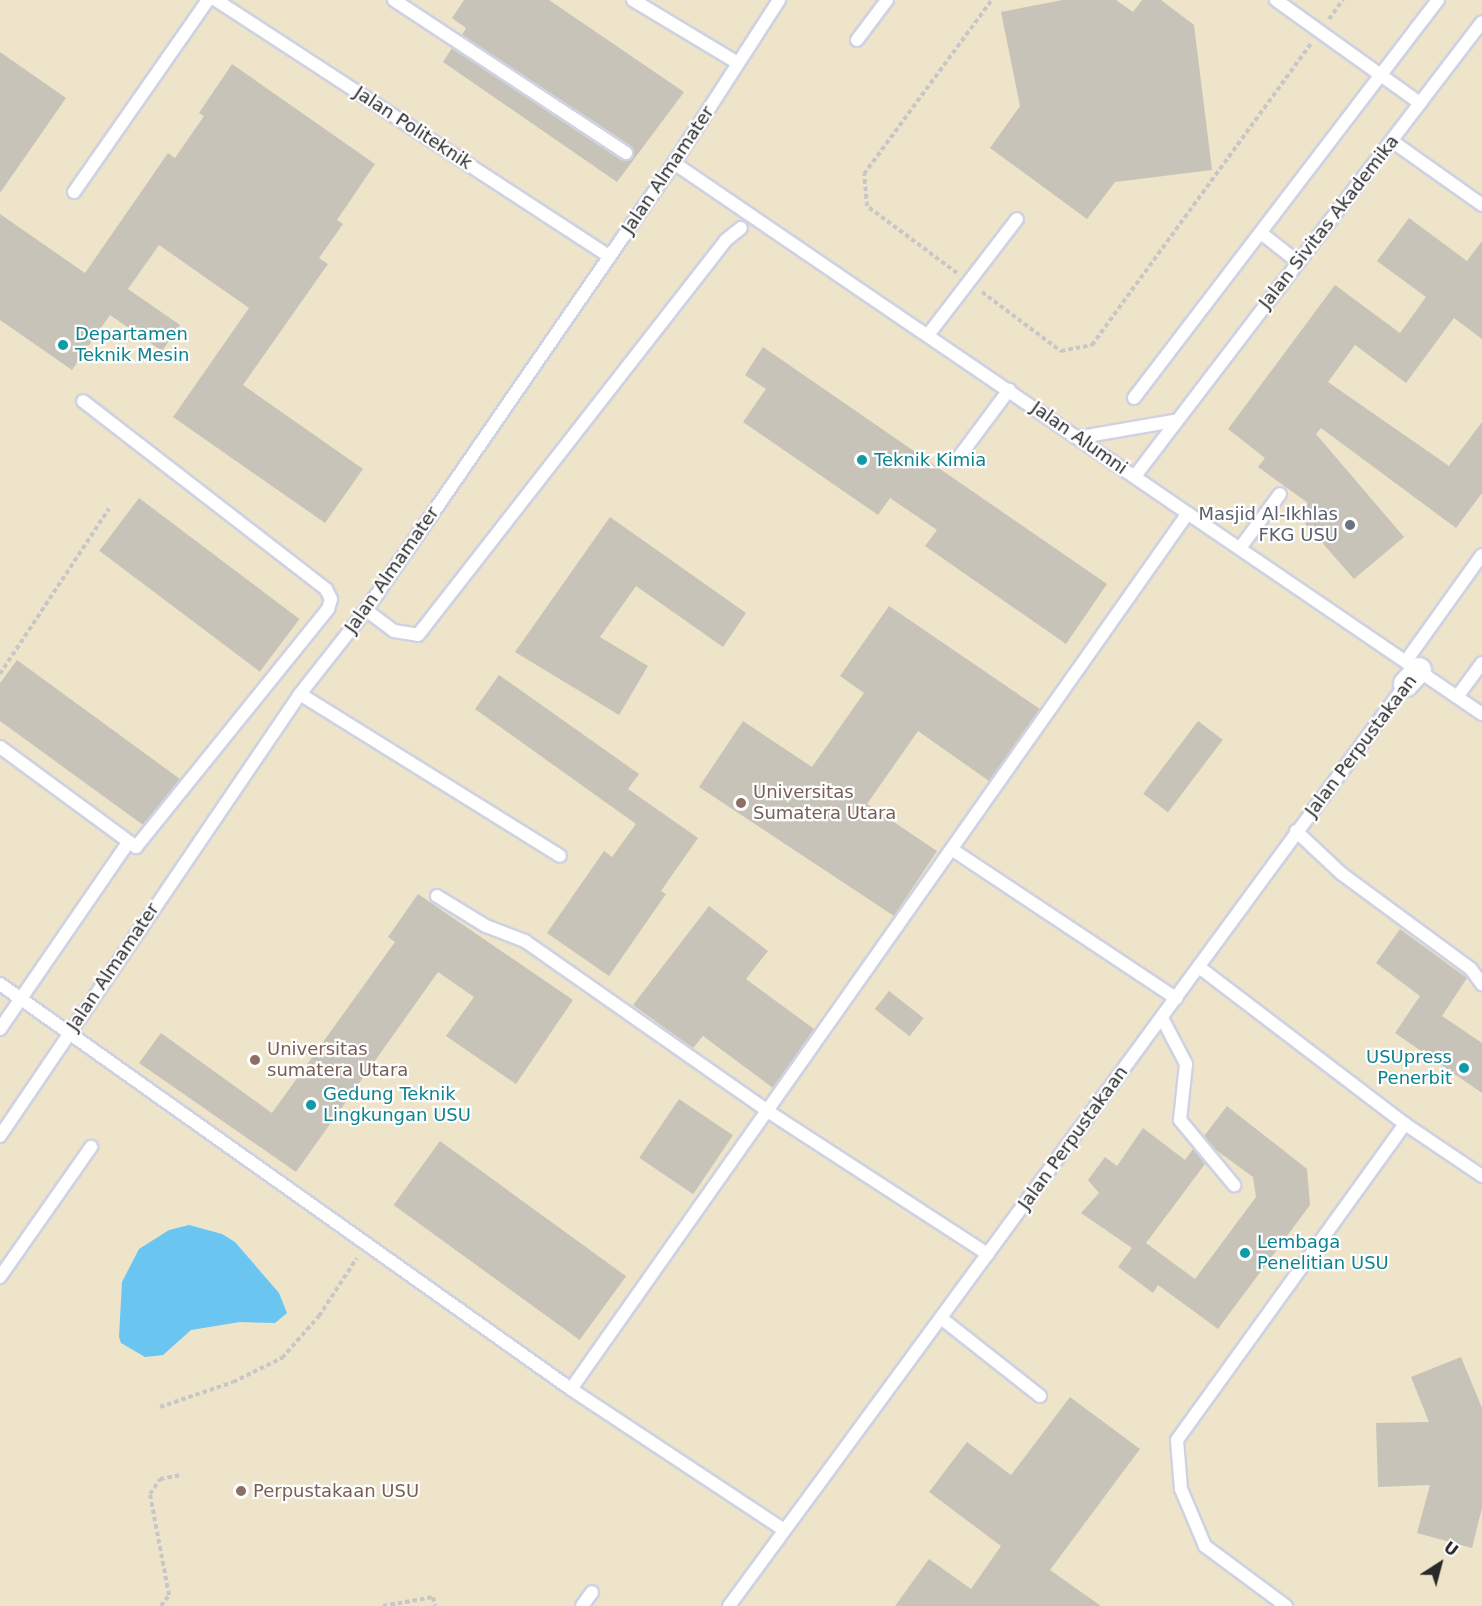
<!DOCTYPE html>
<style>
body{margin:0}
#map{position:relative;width:1482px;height:1606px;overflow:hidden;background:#ebe5da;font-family:"DejaVu Sans",sans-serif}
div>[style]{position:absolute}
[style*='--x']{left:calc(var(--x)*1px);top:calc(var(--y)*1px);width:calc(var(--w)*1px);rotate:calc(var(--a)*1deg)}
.education>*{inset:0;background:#eee4c9;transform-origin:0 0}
.water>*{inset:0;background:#6ac5f0}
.building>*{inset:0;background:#c7c3b9;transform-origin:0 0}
.path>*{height:4px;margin-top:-2px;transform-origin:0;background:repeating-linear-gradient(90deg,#c7c7c7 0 4.5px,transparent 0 7.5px)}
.roads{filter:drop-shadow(2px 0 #cfd2e2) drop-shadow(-2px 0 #cfd2e2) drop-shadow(0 2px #cfd2e2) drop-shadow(0 -2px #cfd2e2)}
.lane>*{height:12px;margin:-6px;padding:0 6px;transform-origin:6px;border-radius:6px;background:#fff}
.street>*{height:24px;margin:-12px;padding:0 12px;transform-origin:12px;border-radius:12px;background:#fff}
.dots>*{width:16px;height:16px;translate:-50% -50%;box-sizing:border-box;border:3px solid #fff;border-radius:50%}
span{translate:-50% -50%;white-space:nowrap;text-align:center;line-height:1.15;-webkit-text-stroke:4.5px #fff;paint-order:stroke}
.street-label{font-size:18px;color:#292929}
.culture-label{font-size:18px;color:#0d838f}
.left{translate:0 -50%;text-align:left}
.right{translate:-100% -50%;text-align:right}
.worship-label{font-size:18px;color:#5b616d}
.education-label{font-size:18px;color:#785e54}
.north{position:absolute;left:1410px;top:1534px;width:60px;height:60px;-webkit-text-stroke:4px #fff;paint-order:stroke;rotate:36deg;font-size:16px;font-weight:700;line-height:24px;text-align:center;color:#292929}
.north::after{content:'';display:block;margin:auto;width:21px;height:27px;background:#292929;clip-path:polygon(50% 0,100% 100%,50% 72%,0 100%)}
</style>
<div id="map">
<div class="education">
<i style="left:0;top:0;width:1482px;height:1606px"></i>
</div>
<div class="water">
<i style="clip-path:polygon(189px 1225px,222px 1234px,235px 1242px,279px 1293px,287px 1313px,275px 1323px,240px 1322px,191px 1330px,163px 1355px,145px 1357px,121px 1343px,119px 1337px,122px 1282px,139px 1249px,169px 1230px)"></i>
</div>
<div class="building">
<i style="clip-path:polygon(464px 0,549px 0,684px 92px,617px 182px,443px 62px,452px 48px,621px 160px,633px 157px,631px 146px,462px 35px,466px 28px,452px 18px)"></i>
<i style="clip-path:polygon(1063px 0,1116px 0,1133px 12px,1142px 0,1161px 0,1194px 25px,1212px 170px,1115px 182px,1087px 219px,990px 148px,1020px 106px,1001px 12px)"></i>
<i style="clip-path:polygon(0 52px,66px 98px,0 193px)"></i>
<i style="clip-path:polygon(232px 64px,375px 164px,337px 220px,343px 224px,319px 258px,328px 264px,243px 385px,363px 469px,325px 523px,173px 417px,249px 308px,159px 245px,128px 289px,180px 325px,162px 351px,110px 315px,72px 370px,0 320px,0 214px,85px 273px,168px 153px,175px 158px,204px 116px,199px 113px)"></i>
<i style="clip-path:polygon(1409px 218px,1467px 261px,1482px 241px,1482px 339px,1454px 318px,1406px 383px,1355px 345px,1328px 382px,1449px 466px,1482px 422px,1482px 493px,1456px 528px,1321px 428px,1316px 434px,1404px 537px,1354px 579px,1296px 513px,1308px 503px,1258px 467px,1265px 458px,1228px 429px,1335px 285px,1400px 333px,1426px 297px,1377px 261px)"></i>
<i style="clip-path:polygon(763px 347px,1107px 584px,1066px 644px,925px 546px,937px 530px,890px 498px,878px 515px,743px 422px,766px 389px,745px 375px)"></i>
<i style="left:139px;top:498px;width:201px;height:66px;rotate:37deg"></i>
<i style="clip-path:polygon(610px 517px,746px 613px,723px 647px,636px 586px,600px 637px,648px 666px,619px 715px,515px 652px)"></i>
<i style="clip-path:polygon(889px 606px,1040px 709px,989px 781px,918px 731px,867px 804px,937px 851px,894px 916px,699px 787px,743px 721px,812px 767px,864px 693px,840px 676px)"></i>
<i style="clip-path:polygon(17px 660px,180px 779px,143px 825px,0 721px,0 683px)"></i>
<i style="clip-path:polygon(499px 675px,639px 774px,628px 789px,698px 838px,661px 891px,666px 894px,609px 976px,547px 933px,604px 851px,612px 857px,636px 824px,475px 709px)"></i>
<i style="left:1198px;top:721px;width:31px;height:91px;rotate:37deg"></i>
<i style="clip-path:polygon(418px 894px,573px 1000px,516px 1084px,446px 1036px,474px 997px,438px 972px,296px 1172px,139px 1063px,161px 1033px,272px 1113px,395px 942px,388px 937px)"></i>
<i style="clip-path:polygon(709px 906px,768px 951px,746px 979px,814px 1029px,773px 1088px,703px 1036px,693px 1048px,633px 1005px)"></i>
<i style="clip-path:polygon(1400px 929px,1467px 978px,1442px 1016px,1482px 1043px,1482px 1093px,1395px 1033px,1420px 996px,1376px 963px)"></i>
<i style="left:889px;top:991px;width:44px;height:23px;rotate:38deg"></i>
<i style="left:679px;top:1099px;width:65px;height:71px;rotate:34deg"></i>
<i style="clip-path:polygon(1227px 1106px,1307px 1169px,1310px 1205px,1218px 1329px,1158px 1285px,1153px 1293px,1118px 1267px,1132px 1248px,1081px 1213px,1099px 1193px,1088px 1180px,1105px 1157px,1117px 1166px,1143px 1128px,1185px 1160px,1193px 1149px,1205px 1164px,1146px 1243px,1195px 1279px,1256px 1197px,1253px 1177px,1216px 1150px,1204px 1136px)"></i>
<i style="left:440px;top:1141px;width:230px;height:79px;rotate:36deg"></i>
<i style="clip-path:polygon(1461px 1357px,1482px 1408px,1482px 1508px,1472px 1548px,1417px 1533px,1430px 1485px,1378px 1487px,1376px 1423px,1429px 1422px,1411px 1377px)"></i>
<i style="clip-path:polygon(1070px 1397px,1140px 1449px,1050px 1570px,1101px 1606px,895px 1606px,929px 1559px,971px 1589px,1001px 1546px,929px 1492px,967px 1442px,1011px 1475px)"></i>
</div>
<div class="path">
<i style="--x:1329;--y:19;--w:24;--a:-54"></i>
<i style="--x:957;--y:273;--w:112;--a:-143.3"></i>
<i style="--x:867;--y:206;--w:32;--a:-95"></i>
<i style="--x:864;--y:174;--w:216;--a:-53.7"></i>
<i style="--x:982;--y:292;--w:99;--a:36.8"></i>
<i style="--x:1061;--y:351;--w:32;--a:-11"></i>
<i style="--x:1092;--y:345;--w:372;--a:-54"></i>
<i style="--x:0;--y:674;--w:198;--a:-56.6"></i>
<i style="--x:160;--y:1407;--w:77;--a:-18.9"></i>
<i style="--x:233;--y:1382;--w:55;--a:-26.1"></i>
<i style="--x:282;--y:1358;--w:56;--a:-48.6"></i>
<i style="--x:319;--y:1316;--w:69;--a:-56.8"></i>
<i style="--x:161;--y:1606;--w:14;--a:-54"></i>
<i style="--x:169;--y:1595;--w:103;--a:-100.7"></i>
<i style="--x:150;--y:1494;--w:18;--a:-56"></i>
<i style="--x:160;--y:1479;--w:21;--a:-11"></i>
<i style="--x:383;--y:1606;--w:51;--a:-10.2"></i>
<i style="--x:433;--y:1597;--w:9;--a:77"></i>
</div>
<div class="roads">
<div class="lane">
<i style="--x:216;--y:0;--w:470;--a:33.1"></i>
<i style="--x:394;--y:0;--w:278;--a:33.4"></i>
<i style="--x:633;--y:0;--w:122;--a:31"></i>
<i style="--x:1276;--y:0;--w:177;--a:35.6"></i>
<i style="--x:857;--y:40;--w:50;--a:-53.1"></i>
<i style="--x:1392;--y:141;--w:110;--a:35.4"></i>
<i style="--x:674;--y:163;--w:978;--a:34.29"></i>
<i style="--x:74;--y:192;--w:234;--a:-55.1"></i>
<i style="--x:1261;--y:233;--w:47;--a:38.1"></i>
<i style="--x:928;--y:335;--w:146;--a:-52.5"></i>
<i style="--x:1134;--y:398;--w:501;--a:-52.63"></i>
<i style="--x:1081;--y:437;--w:94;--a:-9.8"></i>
<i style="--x:956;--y:461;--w:89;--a:-53.3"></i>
<i style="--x:1135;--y:476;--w:571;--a:-52.61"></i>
<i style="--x:1240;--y:548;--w:67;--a:-53.5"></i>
<i style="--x:366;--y:610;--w:35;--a:37"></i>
<i style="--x:394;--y:631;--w:24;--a:9"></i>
<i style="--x:418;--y:635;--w:501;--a:-52.05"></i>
<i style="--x:726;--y:240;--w:19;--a:-39"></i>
<i style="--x:1406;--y:661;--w:130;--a:-54.4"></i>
<i style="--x:300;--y:694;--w:306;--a:31.9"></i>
<i style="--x:1457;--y:697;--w:42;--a:-53.7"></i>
<i style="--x:0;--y:747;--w:169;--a:36.3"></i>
<i style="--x:136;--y:847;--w:306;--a:-51.1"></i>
<i style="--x:328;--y:609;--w:10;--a:-73"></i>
<i style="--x:331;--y:599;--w:11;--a:-117"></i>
<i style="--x:326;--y:589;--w:307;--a:-142.3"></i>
<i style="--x:1296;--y:831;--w:63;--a:43.1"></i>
<i style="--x:1342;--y:874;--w:160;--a:36.4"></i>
<i style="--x:1471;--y:969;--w:19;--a:54"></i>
<i style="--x:953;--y:850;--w:268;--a:33.6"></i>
<i style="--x:437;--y:896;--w:57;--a:31.5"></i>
<i style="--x:486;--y:926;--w:42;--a:21"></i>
<i style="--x:525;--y:941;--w:298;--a:35"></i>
<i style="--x:769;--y:1112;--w:261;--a:33"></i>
<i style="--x:1199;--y:967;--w:259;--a:37.3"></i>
<i style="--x:1405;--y:1124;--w:93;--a:34"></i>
<i style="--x:0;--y:984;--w:700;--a:35.35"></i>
<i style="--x:571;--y:1389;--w:255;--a:33.5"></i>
<i style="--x:1162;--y:1018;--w:52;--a:62.4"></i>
<i style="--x:1186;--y:1064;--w:56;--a:96.1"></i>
<i style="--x:1180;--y:1120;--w:85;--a:50.3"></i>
<i style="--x:0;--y:1029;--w:226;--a:-55.5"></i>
<i style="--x:0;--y:1136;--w:534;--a:-55.83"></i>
<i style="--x:300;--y:694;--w:107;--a:-51.8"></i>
<i style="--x:366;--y:610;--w:543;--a:-55.43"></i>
<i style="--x:674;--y:163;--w:194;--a:-57.2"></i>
<i style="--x:0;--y:1277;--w:159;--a:-55"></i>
<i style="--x:941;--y:1318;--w:126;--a:38.2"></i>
<i style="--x:571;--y:1389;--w:1071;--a:-54.84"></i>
<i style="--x:582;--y:1606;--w:17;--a:-54"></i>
<i style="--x:729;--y:1606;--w:1144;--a:-53.71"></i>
<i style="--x:1286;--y:1606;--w:101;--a:-143.5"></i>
<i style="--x:1205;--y:1546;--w:62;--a:-112.8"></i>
<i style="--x:1181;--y:1489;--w:49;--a:-94.7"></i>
<i style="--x:1177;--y:1440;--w:390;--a:-54.2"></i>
</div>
<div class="street">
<i style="--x:1406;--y:684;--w:19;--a:-47"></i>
</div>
</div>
<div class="dots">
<i style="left:63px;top:345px;background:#0f9aa8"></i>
<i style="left:862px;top:460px;background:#0f9aa8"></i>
<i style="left:1350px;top:525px;background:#6b7280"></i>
<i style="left:741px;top:803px;background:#8d6e63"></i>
<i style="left:255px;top:1060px;background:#8d6e63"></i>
<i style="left:1464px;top:1068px;background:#0f9aa8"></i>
<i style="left:311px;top:1105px;background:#0f9aa8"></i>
<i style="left:1245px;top:1253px;background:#0f9aa8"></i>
<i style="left:241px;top:1491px;background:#8d6e63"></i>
</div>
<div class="street-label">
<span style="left:413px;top:128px;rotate:33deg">Jalan Politeknik</span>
<span style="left:668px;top:170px;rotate:-56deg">Jalan Almamater</span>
<span style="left:1329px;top:222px;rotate:-52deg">Jalan Sivitas Akademika</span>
<span style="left:1079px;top:438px;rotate:35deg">Jalan Alumni</span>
<span style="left:392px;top:570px;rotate:-55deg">Jalan Almamater</span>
<span style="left:1361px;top:746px;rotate:-53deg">Jalan Perpustakaan</span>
<span style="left:113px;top:967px;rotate:-56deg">Jalan Almamater</span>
<span style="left:1073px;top:1138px;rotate:-54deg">Jalan Perpustakaan</span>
</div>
<div class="culture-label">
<span class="left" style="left:75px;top:345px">Departamen<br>Teknik Mesin</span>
<span class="left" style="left:874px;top:460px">Teknik Kimia</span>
<span class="right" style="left:1452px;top:1068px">USUpress<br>Penerbit</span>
<span class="left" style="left:323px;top:1105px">Gedung Teknik<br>Lingkungan USU</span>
<span class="left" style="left:1257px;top:1253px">Lembaga<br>Penelitian USU</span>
</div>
<div class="worship-label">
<span class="right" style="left:1338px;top:525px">Masjid Al-Ikhlas<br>FKG USU</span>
</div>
<div class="education-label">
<span class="left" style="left:753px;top:803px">Universitas<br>Sumatera Utara</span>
<span class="left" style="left:267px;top:1060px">Universitas<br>sumatera Utara</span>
<span class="left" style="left:253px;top:1491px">Perpustakaan USU</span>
</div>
<div class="north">U</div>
</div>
